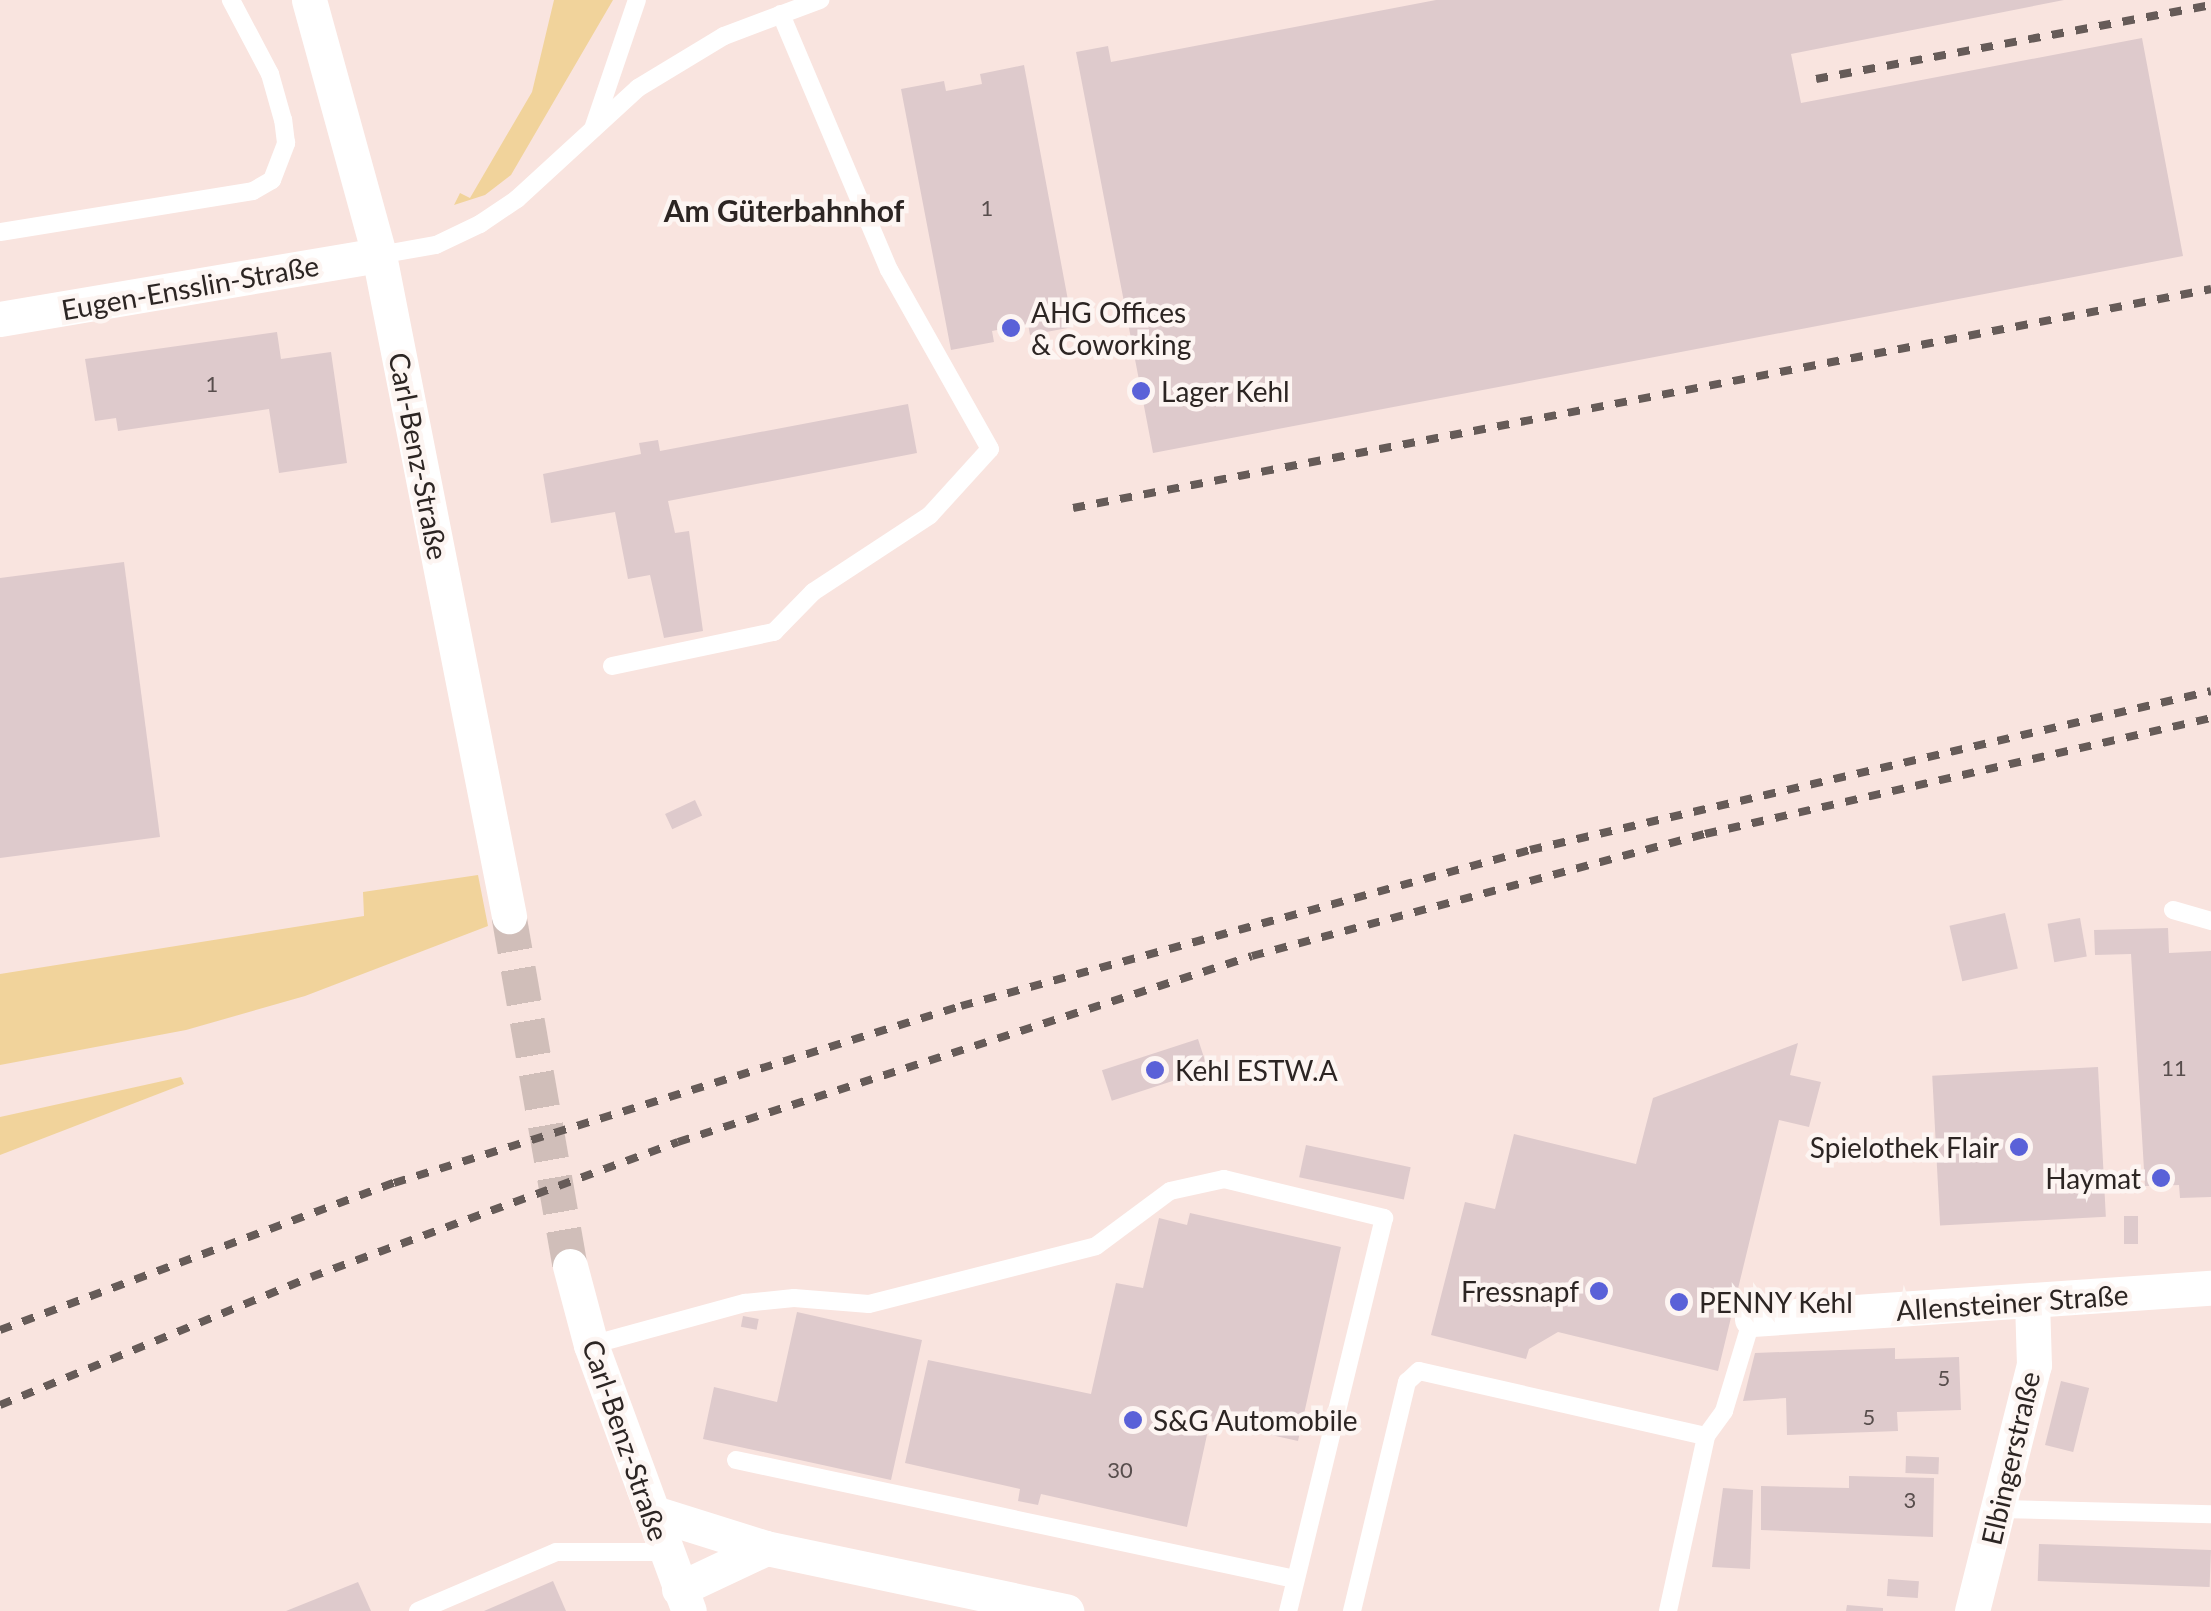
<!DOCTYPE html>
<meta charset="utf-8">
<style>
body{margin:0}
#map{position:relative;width:2211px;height:1611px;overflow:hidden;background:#f9e4df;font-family:Lato,sans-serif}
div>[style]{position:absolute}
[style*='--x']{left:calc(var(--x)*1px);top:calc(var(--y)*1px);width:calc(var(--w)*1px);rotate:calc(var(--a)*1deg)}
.green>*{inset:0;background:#f1d39b}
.building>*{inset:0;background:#decacc;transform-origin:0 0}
.minor-tunnel>*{height:35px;margin-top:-17.5px;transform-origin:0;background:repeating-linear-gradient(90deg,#d0beb9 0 35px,transparent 0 53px)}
.service>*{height:18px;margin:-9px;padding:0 9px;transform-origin:9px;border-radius:9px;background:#fff}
.minor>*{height:35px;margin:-17.5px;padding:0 17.5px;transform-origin:17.5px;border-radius:17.5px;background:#fff}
.rail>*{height:8px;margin-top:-4px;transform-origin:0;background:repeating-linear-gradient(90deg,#665b58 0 12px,transparent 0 24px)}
.dots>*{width:28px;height:28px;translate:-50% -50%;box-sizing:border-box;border:5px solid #fdf5f2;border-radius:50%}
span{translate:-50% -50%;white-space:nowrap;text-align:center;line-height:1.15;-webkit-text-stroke:9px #fdf5f2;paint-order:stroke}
.number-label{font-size:22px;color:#584e4d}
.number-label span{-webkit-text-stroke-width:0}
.street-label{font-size:28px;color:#2c2523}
.poi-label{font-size:28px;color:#2c2523}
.left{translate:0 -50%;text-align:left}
.right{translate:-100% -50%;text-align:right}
.neighbourhood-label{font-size:30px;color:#2c2523;font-weight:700}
</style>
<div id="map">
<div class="green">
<i style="clip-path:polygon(554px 0,613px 0,511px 175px,485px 195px,454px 205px,460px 193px,470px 198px,532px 92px)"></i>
<i style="clip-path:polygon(478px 875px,488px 926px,305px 996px,186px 1030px,0 1065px,0 974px,364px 916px,363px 892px)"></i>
<i style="clip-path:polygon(181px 1077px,184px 1084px,0 1155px,0 1117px)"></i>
</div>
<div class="building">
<i style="clip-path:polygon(1436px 0,2064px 0,1791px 54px,1801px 103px,2142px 38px,2183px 256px,1153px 453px,1076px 52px,1108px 46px,1111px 62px)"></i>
<i style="clip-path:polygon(1024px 65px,1073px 327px,1030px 335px,1028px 324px,992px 331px,994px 342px,951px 350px,901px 89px,944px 81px,946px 91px,982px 84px,980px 74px)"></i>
<i style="clip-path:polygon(277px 332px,281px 359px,331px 352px,347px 463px,279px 473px,269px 409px,118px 431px,116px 418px,95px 421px,85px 359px)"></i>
<i style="clip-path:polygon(908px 404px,917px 453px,668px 501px,675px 533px,689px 531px,703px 631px,664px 638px,650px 575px,628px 579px,615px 512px,551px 523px,543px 474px,641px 454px,639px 443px,658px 440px,660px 451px)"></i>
<i style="clip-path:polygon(124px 562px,160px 837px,0 858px,0 578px)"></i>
<i style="left:695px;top:800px;width:17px;height:33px;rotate:65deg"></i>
<i style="left:2005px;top:913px;width:57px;height:57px;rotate:77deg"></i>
<i style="left:2080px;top:918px;width:39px;height:33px;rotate:80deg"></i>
<i style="clip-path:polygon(2168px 928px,2169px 953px,2211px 951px,2211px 1197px,2180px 1198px,2179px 1185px,2145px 1186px,2131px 954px,2095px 955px,2094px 930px)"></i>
<i style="left:1198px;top:1039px;width:32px;height:101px;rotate:72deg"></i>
<i style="clip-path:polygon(1798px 1043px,1790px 1075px,1821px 1082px,1809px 1127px,1779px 1120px,1718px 1371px,1558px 1332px,1529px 1349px,1526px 1359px,1431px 1335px,1465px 1202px,1495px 1209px,1514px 1134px,1636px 1164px,1653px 1098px)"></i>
<i style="left:2098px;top:1067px;width:150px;height:166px;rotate:87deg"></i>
<i style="left:1306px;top:1145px;width:107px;height:33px;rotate:12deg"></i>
<i style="clip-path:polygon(1190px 1213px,1341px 1247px,1298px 1441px,1210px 1421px,1187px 1527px,1041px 1494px,1038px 1505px,1018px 1501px,1020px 1489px,905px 1463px,928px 1360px,1091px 1394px,1116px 1283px,1143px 1288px,1159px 1218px,1187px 1225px)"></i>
<i style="left:2124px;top:1216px;width:14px;height:28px"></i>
<i style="clip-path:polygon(797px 1312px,922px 1340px,891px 1480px,703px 1439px,714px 1387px,777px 1402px)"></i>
<i style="left:743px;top:1316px;width:16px;height:11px;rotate:11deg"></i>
<i style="clip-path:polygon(1895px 1348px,1895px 1359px,1959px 1357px,1961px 1410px,1897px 1412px,1898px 1431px,1787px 1435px,1786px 1398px,1743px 1401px,1755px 1353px)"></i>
<i style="left:2061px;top:1381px;width:29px;height:66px;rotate:14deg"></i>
<i style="left:1906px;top:1456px;width:33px;height:17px;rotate:2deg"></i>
<i style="clip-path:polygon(1849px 1476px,1934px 1478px,1933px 1537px,1761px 1530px,1761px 1486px,1849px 1488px)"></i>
<i style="clip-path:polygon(1723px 1488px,1753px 1490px,1750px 1569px,1712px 1567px)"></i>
<i style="left:2039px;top:1544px;width:172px;height:37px;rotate:2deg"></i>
<i style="left:1888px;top:1579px;width:31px;height:17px;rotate:4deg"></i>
<i style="clip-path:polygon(553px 1581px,566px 1611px,484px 1611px)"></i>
<i style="clip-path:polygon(358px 1582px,371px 1611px,286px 1611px)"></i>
<i style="clip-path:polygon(1847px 1605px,1883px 1608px,1883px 1611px,1846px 1611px)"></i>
</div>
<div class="minor-tunnel">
<i style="--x:509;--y:916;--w:355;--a:80.1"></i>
</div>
<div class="service">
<i style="--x:593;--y:129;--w:136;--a:-71.2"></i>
<i style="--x:0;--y:232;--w:256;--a:-9.2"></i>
<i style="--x:253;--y:191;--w:22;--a:-30"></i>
<i style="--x:272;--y:180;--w:40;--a:-69"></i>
<i style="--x:286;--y:143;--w:23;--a:-97"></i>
<i style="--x:283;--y:120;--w:48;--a:-105.8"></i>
<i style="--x:270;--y:74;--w:84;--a:-117.8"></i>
<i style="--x:379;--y:255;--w:58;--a:-10"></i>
<i style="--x:436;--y:245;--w:49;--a:-25.5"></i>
<i style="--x:480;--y:224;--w:45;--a:-34"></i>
<i style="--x:517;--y:199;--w:164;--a:-42.5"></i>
<i style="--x:638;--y:88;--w:100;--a:-31.2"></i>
<i style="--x:724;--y:36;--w:103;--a:-20.6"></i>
<i style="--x:612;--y:666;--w:166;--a:-11.9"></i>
<i style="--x:774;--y:632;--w:56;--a:-45.7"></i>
<i style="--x:813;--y:592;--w:140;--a:-33.3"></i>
<i style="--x:930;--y:515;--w:89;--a:-47.7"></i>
<i style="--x:990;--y:449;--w:206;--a:-119.4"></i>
<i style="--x:889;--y:270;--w:278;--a:-112.9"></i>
<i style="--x:2173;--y:910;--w:40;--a:16"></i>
<i style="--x:591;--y:1345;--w:160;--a:-15.3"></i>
<i style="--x:745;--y:1303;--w:49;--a:-5.8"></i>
<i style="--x:794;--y:1298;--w:75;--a:4.6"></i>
<i style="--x:869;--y:1304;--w:234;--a:-14.3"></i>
<i style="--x:1096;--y:1246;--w:92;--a:-36.6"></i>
<i style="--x:1170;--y:1191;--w:55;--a:-12.5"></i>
<i style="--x:1224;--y:1179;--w:165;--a:13.7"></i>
<i style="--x:1384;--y:1218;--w:405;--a:103.7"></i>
<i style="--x:736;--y:1460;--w:572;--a:12.02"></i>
<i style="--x:1999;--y:1509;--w:212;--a:1.4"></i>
<i style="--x:418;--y:1611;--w:150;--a:-23.1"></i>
<i style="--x:556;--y:1552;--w:109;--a:0"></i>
<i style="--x:1352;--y:1611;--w:236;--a:-76.5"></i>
<i style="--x:1407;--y:1382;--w:16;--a:-43"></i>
<i style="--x:1419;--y:1371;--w:294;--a:12.8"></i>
<i style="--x:1668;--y:1611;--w:179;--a:-77.7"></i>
<i style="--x:1706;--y:1436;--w:31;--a:-54"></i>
<i style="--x:1724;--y:1411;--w:96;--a:-73.1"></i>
</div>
<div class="minor">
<i style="--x:309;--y:0;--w:264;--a:74.6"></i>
<i style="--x:379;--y:255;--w:674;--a:78.87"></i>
<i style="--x:0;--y:319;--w:384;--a:-9.6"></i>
<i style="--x:570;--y:1266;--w:82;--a:75.1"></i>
<i style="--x:591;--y:1345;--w:283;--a:69.8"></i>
<i style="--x:1752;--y:1319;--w:460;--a:-3.9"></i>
<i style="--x:654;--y:1513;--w:117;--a:17.4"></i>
<i style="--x:766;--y:1548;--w:307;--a:11.9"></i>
<i style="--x:679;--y:1589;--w:96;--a:-25.2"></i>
<i style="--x:1972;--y:1611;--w:254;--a:-75.9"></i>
<i style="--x:2034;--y:1365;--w:62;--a:-91.8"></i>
</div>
<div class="rail">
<i style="--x:1816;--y:79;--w:402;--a:-10.6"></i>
<i style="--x:1073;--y:508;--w:1159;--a:-10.89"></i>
<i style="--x:0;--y:1330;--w:421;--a:-20.5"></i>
<i style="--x:394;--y:1183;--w:594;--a:-17.34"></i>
<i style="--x:961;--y:1006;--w:590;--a:-15.33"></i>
<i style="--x:1530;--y:850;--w:699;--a:-13.14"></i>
<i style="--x:0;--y:1405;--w:336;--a:-22.4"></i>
<i style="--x:311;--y:1277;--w:391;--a:-20.2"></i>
<i style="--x:678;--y:1142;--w:603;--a:-17.95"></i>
<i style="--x:1252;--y:956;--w:469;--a:-15.1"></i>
<i style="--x:1705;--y:834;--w:519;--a:-12.91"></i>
</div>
<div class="dots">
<i style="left:1011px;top:328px;background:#5a61d8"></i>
<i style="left:1141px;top:391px;background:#5a61d8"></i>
<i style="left:1155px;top:1070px;background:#5a61d8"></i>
<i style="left:2019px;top:1147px;background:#5a61d8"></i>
<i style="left:2161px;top:1178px;background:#5a61d8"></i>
<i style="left:1599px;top:1291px;background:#5a61d8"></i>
<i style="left:1679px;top:1302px;background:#5a61d8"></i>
<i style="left:1133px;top:1420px;background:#5a61d8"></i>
</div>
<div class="number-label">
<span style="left:987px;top:208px">1</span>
<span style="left:212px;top:384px">1</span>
<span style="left:2174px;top:1068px">11</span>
<span style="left:1944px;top:1378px">5</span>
<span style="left:1869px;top:1417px">5</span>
<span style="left:1120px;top:1470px">30</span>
<span style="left:1910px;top:1500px">3</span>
</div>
<div class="street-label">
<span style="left:190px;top:287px;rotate:-10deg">Eugen-Ensslin-Straße</span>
<span style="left:419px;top:456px;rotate:79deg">Carl-Benz-Straße</span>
<span style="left:2012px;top:1302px;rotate:-4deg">Allensteiner Straße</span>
<span style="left:626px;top:1440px;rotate:71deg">Carl-Benz-Straße</span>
<span style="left:2010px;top:1458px;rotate:-77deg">Elbingerstraße</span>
</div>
<div class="poi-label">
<span class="left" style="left:1031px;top:328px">AHG Offices<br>&amp; Coworking</span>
<span class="left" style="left:1161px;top:391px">Lager Kehl</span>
<span class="left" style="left:1175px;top:1070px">Kehl ESTW.A</span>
<span class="right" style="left:1999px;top:1147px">Spielothek Flair</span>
<span class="right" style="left:2141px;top:1178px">Haymat</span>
<span class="right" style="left:1579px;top:1291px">Fressnapf</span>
<span class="left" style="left:1699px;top:1302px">PENNY Kehl</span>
<span class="left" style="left:1153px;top:1420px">S&amp;G Automobile</span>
</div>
<div class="neighbourhood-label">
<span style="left:784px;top:210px">Am Güterbahnhof</span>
</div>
</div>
